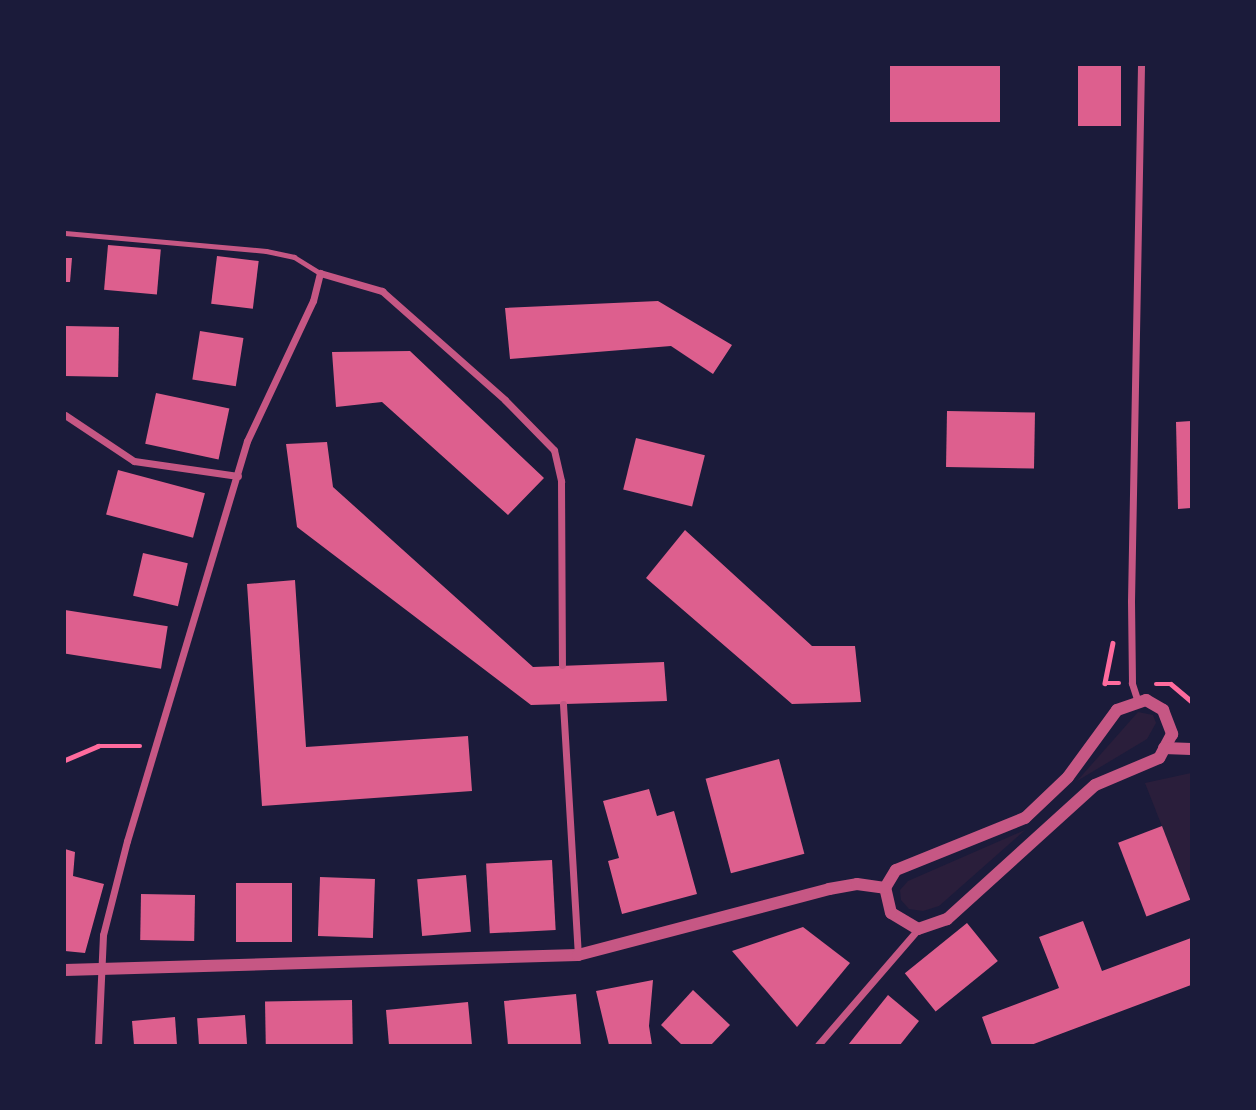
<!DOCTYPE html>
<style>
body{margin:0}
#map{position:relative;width:1256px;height:1110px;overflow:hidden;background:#1b1b3a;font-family:Arial,sans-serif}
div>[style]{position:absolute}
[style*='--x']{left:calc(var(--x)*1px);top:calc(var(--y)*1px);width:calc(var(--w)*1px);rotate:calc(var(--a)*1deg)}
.green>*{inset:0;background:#2a1e3b}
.building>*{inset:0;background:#dd5f8e;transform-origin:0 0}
.path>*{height:4.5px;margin:-2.25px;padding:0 2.25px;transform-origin:2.25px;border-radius:2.25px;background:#ff6b9d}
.service>*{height:5px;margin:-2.5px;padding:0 2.5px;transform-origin:2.5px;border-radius:2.5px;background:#c65784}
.minor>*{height:7px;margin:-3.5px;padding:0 3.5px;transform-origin:3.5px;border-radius:3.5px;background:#c65784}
.tertiary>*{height:12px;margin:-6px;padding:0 6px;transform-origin:6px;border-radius:6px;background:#c65784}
span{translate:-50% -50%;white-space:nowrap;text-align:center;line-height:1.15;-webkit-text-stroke:5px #1b1b3a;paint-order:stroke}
.frame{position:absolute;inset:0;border:66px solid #1b1b3a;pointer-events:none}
</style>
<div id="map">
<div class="green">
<i style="clip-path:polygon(1138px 712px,1153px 715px,1156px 723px,1147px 739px,1077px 781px)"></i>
<i style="clip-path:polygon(1191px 773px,1191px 900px,1145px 783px)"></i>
<i style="clip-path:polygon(1025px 830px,939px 906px,923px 911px,909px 909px,901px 900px,900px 890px,908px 881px)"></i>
</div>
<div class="building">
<i style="left:890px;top:65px;width:110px;height:57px"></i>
<i style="left:1078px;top:65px;width:43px;height:61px"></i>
<i style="left:108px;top:245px;width:53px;height:45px;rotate:5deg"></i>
<i style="left:217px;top:256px;width:42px;height:48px;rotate:7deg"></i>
<i style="clip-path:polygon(65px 258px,72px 258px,70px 282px,65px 282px)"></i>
<i style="clip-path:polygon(658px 301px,732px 345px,713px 374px,671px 346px,510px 359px,505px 308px)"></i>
<i style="left:65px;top:326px;width:54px;height:50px;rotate:1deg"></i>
<i style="left:200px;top:331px;width:44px;height:49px;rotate:9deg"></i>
<i style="clip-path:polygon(410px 351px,544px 478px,508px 515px,382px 402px,336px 407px,332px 352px)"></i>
<i style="left:156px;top:393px;width:75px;height:52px;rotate:12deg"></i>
<i style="left:947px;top:411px;width:88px;height:56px;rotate:1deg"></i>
<i style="clip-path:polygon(1191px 421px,1191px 508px,1178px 509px,1176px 422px)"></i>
<i style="left:636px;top:438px;width:71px;height:53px;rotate:14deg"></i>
<i style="clip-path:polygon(327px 442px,333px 487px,533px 667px,664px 662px,667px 701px,531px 705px,297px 527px,286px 444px)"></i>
<i style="left:118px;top:470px;width:90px;height:46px;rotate:15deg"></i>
<i style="clip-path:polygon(685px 530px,812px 646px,855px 646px,861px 702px,792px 704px,646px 578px)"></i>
<i style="left:143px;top:553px;width:46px;height:44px;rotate:13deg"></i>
<i style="clip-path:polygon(295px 580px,306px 747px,468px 736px,472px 791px,262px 806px,247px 584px)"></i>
<i style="left:65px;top:610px;width:104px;height:43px;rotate:9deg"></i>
<i style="left:779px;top:759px;width:98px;height:76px;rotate:75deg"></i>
<i style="clip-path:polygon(649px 789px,657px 816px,674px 811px,697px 894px,622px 914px,608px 861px,619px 858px,603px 801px)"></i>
<i style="left:1162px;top:826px;width:79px;height:47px;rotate:69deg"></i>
<i style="clip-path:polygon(65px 849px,75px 852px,73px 876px,104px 884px,85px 953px,65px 951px)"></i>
<i style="left:552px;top:860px;width:70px;height:66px;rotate:87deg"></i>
<i style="left:466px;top:875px;width:57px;height:49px;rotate:85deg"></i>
<i style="left:320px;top:877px;width:55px;height:59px;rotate:2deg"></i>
<i style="left:236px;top:883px;width:56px;height:59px"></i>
<i style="left:141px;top:894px;width:54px;height:46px;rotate:1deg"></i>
<i style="clip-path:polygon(1083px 921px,1102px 971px,1191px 938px,1191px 985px,1031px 1045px,992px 1045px,982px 1017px,1059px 988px,1039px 937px)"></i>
<i style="left:967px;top:923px;width:49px;height:80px;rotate:51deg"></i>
<i style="clip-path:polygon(803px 927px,850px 963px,797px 1027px,732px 951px)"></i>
<i style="clip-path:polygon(653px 980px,649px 1026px,652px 1045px,609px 1045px,596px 991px)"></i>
<i style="clip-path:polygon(693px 990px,730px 1025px,711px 1045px,682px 1045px,661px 1025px)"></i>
<i style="clip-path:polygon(576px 994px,581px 1045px,508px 1045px,504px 1001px)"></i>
<i style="clip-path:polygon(888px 995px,919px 1021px,900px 1045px,848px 1045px)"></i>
<i style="left:352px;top:1000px;width:45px;height:87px;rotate:89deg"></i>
<i style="clip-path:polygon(468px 1002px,472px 1045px,389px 1045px,386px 1010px)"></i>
<i style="left:245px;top:1015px;width:30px;height:48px;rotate:86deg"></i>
<i style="clip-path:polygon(175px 1017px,177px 1045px,134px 1045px,132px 1021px)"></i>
</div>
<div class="path">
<i style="--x:1113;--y:643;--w:41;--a:101.3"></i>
<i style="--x:1105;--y:683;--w:14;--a:0"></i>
<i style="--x:1156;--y:684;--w:15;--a:0"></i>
<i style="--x:1171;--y:684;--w:26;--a:40"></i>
<i style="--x:65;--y:760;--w:36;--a:-23"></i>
<i style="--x:98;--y:746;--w:42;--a:0"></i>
</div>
<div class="service">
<i style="--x:65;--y:233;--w:202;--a:5.1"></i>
<i style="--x:266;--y:251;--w:29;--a:12"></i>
<i style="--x:294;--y:257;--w:31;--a:32"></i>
</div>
<div class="minor">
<i style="--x:65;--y:415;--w:83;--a:33.7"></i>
<i style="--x:134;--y:461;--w:105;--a:8.2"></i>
<i style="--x:1138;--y:702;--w:20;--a:-108"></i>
<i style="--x:1132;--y:683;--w:82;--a:-90.7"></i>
<i style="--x:1131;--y:601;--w:536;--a:-88.93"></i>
<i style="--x:563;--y:704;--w:251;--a:86.6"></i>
<i style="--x:98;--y:1045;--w:110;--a:-87.4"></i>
<i style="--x:103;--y:935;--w:97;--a:-75.7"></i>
<i style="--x:127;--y:841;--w:418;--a:-73.3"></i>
<i style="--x:247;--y:441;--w:155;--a:-64.8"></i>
<i style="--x:313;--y:301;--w:29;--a:-76"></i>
<i style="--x:320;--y:273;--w:65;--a:16.2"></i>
<i style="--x:382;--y:291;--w:164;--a:41.5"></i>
<i style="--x:505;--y:400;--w:70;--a:45.6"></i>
<i style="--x:554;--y:450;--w:32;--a:77"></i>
<i style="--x:561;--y:481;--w:184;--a:89.7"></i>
<i style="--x:818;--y:1045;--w:153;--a:-49.2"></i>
</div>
<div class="tertiary">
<i style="--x:1146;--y:700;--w:20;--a:30"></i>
<i style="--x:1163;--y:710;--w:26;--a:69"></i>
<i style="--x:1172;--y:734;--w:27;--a:118"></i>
<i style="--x:1159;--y:758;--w:69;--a:157.1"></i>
<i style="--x:1095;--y:785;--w:200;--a:137.8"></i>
<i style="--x:947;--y:919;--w:31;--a:161"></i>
<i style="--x:918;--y:929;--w:31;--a:-149"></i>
<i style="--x:891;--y:913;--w:26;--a:-103"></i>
<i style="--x:885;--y:888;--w:21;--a:-59"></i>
<i style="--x:896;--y:870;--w:139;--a:-22"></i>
<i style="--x:1025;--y:818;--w:59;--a:-43.6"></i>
<i style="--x:1068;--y:777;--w:83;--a:-53.8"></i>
<i style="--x:1117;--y:710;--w:31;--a:-19"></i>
<i style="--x:1164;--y:748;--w:27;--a:2"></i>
<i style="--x:65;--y:970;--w:513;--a:-1.67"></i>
<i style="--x:578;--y:955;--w:260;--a:-14.7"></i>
<i style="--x:829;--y:889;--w:28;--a:-10"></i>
<i style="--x:857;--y:884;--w:28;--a:8"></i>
</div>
<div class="frame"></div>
</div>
